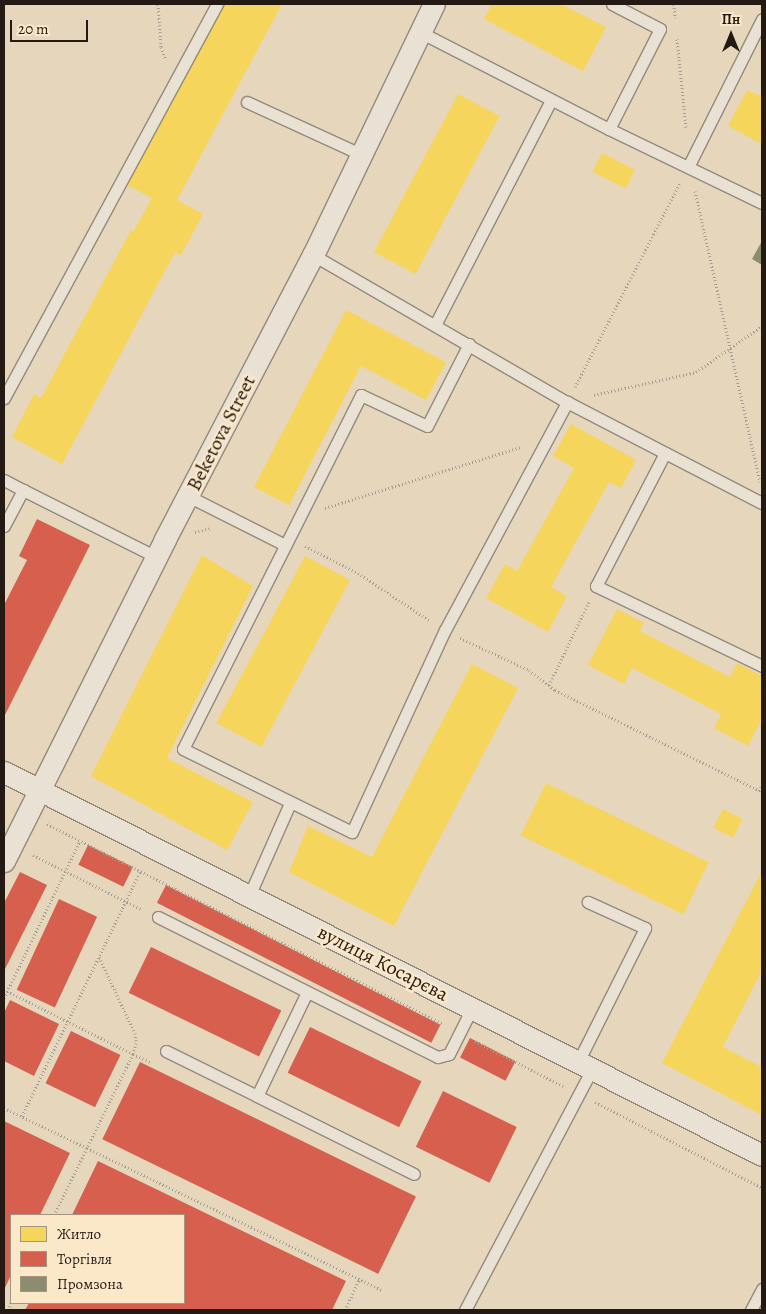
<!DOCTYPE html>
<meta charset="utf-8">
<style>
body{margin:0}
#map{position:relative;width:766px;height:1314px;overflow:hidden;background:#e6d6bc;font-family:Alegreya,serif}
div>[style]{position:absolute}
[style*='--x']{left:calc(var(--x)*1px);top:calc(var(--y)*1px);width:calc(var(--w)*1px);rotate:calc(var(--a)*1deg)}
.homes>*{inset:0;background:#f6d55c;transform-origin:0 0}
.shops>*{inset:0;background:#d6604d;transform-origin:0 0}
.industry>*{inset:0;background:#8c8c6e}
.path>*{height:3px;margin-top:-1.5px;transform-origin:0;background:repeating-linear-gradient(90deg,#a59d93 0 1px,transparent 0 3.5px)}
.roads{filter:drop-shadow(1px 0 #94897a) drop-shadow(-1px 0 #94897a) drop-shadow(0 1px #94897a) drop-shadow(0 -1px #94897a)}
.service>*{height:11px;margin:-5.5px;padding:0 5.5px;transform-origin:5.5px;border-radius:5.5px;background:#e9e1d4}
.minor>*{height:21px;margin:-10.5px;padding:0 10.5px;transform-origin:10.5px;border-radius:10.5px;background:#e9e1d4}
span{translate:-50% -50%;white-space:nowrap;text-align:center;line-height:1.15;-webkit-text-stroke:5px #fae8c8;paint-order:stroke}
.street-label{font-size:20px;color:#251914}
.frame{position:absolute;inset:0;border:5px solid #251914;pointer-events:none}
.legend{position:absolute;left:10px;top:1214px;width:175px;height:90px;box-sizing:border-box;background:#fae8c8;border:1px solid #a59580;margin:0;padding:6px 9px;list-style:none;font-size:15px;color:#251914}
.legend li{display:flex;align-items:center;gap:10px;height:25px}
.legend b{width:25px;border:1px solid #a59580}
.north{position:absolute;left:706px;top:10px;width:50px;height:50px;-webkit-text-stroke:4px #fae8c8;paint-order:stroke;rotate:0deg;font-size:14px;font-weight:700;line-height:20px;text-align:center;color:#251914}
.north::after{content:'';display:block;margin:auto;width:18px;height:22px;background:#251914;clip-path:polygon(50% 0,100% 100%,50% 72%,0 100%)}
.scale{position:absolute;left:10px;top:20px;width:78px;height:22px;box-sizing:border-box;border:2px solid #251914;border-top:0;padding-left:6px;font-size:15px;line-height:18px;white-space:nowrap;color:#251914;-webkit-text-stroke:4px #fae8c8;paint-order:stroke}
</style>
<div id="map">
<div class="homes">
<i style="clip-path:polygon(224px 4px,282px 4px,177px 200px,203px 214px,181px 255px,175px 252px,62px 464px,12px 437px,34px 394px,41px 398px,131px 230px,133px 232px,152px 198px,127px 185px)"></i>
<i style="clip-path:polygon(492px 4px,561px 4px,606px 27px,583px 71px,484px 19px)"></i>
<i style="clip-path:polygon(747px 90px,761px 96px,762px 93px,762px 144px,728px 126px)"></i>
<i style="left:458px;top:94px;width:47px;height:179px;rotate:28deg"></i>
<i style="left:602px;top:153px;width:37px;height:21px;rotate:27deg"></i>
<i style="clip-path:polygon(346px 310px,446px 362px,426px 400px,361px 366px,289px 505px,254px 487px)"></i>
<i style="clip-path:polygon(571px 424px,636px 460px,621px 488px,609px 482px,551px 587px,567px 596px,548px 632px,486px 598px,505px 564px,517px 571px,574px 468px,553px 456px)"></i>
<i style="clip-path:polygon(202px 555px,253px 586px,167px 758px,253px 802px,227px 850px,91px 776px)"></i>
<i style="left:305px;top:556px;width:51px;height:189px;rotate:28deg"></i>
<i style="clip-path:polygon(617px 609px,644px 623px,640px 631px,730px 677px,737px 663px,762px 676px,762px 719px,748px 746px,714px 728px,721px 714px,632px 668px,624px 684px,588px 665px)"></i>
<i style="clip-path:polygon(472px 664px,518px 688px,394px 926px,289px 872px,308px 826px,372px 857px)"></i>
<i style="left:546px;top:783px;width:181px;height:58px;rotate:26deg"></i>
<i style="left:723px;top:809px;width:22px;height:21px;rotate:27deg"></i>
<i style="clip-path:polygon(762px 871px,762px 970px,723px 1047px,762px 1067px,762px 1115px,662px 1063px)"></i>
</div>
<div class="shops">
<i style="clip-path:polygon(37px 519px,90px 545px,4px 717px,4px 605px,27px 560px,19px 556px)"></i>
<i style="left:88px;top:845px;width:50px;height:22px;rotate:26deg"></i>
<i style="clip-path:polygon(20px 872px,47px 885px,4px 971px,4px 903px)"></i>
<i style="left:166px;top:885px;width:308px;height:20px;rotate:27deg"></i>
<i style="left:59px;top:899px;width:42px;height:100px;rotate:25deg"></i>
<i style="left:151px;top:947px;width:145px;height:51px;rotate:26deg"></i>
<i style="clip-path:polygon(10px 1000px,59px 1024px,34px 1076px,4px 1061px,4px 1013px)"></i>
<i style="left:310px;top:1027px;width:124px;height:51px;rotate:26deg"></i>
<i style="left:71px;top:1031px;width:55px;height:58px;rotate:26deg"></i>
<i style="left:470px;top:1038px;width:51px;height:22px;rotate:27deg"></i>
<i style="left:140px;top:1062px;width:307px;height:86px;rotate:26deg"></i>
<i style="left:443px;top:1091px;width:82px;height:62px;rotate:26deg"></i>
<i style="clip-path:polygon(4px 1121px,70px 1153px,40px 1215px,11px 1215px,11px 1275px,4px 1290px)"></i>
<i style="clip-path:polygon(98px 1161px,346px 1281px,332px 1310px,25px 1310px,29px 1303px,184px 1303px,184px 1215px,72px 1215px)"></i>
</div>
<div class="industry">
<i style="clip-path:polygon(762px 241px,762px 265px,752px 259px)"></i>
</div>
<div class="path">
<i style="--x:158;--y:4;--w:43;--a:86"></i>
<i style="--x:161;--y:47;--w:14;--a:69"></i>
<i style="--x:674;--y:4;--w:14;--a:86"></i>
<i style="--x:677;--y:39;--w:89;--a:84.2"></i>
<i style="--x:695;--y:191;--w:298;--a:77.4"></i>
<i style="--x:575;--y:387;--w:229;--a:-62.8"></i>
<i style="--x:594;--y:395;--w:105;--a:-12.7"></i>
<i style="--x:696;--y:372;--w:80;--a:-34.9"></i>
<i style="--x:325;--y:508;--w:205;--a:-17.3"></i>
<i style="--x:195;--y:532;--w:16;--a:-14"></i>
<i style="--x:305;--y:546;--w:59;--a:27"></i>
<i style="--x:358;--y:573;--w:85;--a:33.5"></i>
<i style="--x:460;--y:638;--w:76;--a:24.9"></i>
<i style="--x:529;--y:670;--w:33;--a:38"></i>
<i style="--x:555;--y:690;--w:231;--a:26.2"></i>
<i style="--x:549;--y:685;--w:92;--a:-64.3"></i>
<i style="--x:759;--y:791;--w:7;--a:-63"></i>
<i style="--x:47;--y:824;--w:444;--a:26.8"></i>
<i style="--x:33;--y:855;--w:121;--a:26.6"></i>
<i style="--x:99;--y:957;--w:84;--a:64.7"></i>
<i style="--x:135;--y:1033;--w:10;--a:84"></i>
<i style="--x:136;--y:1043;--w:11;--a:105"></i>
<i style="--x:133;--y:1054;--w:19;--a:25"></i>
<i style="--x:7;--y:991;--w:141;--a:26.6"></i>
<i style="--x:133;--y:1054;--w:105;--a:116.1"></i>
<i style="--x:87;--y:1148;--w:327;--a:25.7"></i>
<i style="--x:4;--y:998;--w:174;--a:-64.2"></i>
<i style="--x:475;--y:1041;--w:99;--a:27.1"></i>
<i style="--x:595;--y:1102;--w:188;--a:27.2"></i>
<i style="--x:4;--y:1108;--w:92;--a:25.7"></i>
<i style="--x:87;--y:1148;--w:75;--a:116.2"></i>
<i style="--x:22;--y:1116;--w:271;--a:-64.2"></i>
<i style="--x:8;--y:1310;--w:8;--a:-67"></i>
<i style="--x:345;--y:1310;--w:33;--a:-65"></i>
</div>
<div class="roads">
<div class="service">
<i style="--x:420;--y:32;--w:212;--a:27.2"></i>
<i style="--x:609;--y:129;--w:170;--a:25.8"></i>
<i style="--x:247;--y:102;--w:124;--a:24.7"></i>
<i style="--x:609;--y:129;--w:112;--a:-63"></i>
<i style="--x:660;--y:29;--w:54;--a:-152.5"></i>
<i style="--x:689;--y:165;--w:163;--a:-63.4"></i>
<i style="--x:313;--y:255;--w:293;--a:30.1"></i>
<i style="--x:567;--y:402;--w:220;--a:27.4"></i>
<i style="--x:435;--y:325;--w:253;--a:-62.7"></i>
<i style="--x:469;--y:344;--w:92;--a:117.1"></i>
<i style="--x:427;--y:426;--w:73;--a:-154.8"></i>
<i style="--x:361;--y:395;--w:396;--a:116.7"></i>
<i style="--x:183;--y:749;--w:188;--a:26.2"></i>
<i style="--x:352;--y:832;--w:222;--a:-65.3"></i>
<i style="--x:445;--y:630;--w:259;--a:-61.8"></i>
<i style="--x:4;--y:398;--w:448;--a:-61.6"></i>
<i style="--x:665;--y:453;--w:150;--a:117.4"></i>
<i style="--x:596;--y:586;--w:184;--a:25.7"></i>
<i style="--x:4;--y:480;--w:21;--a:28"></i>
<i style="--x:188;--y:496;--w:109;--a:26.8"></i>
<i style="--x:4;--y:526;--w:41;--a:-62.2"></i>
<i style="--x:23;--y:490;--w:149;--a:26.7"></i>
<i style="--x:249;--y:896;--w:102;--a:-66.2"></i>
<i style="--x:158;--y:917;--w:313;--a:26.6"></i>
<i style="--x:438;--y:1057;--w:11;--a:-15"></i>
<i style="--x:449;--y:1054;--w:51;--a:-63.4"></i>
<i style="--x:166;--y:1051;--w:102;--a:26.3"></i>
<i style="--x:257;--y:1096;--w:115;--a:-64.3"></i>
<i style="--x:578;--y:1062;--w:150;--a:-63.4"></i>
<i style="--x:645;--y:928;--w:63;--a:-155.5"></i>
<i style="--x:257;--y:1096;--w:175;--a:26.4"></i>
<i style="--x:465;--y:1310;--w:272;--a:-62.2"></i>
<i style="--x:751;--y:1310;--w:24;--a:-62"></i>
</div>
<div class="minor">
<i style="--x:4;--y:772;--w:849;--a:26.81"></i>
<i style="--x:4;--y:861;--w:360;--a:-63.4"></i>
<i style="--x:165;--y:539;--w:320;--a:-62.5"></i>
<i style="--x:313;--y:255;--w:279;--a:-64.3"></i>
</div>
</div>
<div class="street-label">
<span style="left:221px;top:433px;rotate:-63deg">Beketova Street</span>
<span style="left:383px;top:963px;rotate:27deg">вулиця Косарєва</span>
</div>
<div class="frame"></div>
<ul class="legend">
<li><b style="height:14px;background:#f6d55c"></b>Житло</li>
<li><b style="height:14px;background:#d6604d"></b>Торгівля</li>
<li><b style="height:14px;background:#8c8c6e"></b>Промзона</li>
</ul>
<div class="north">Пн</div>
<div class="scale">20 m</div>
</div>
